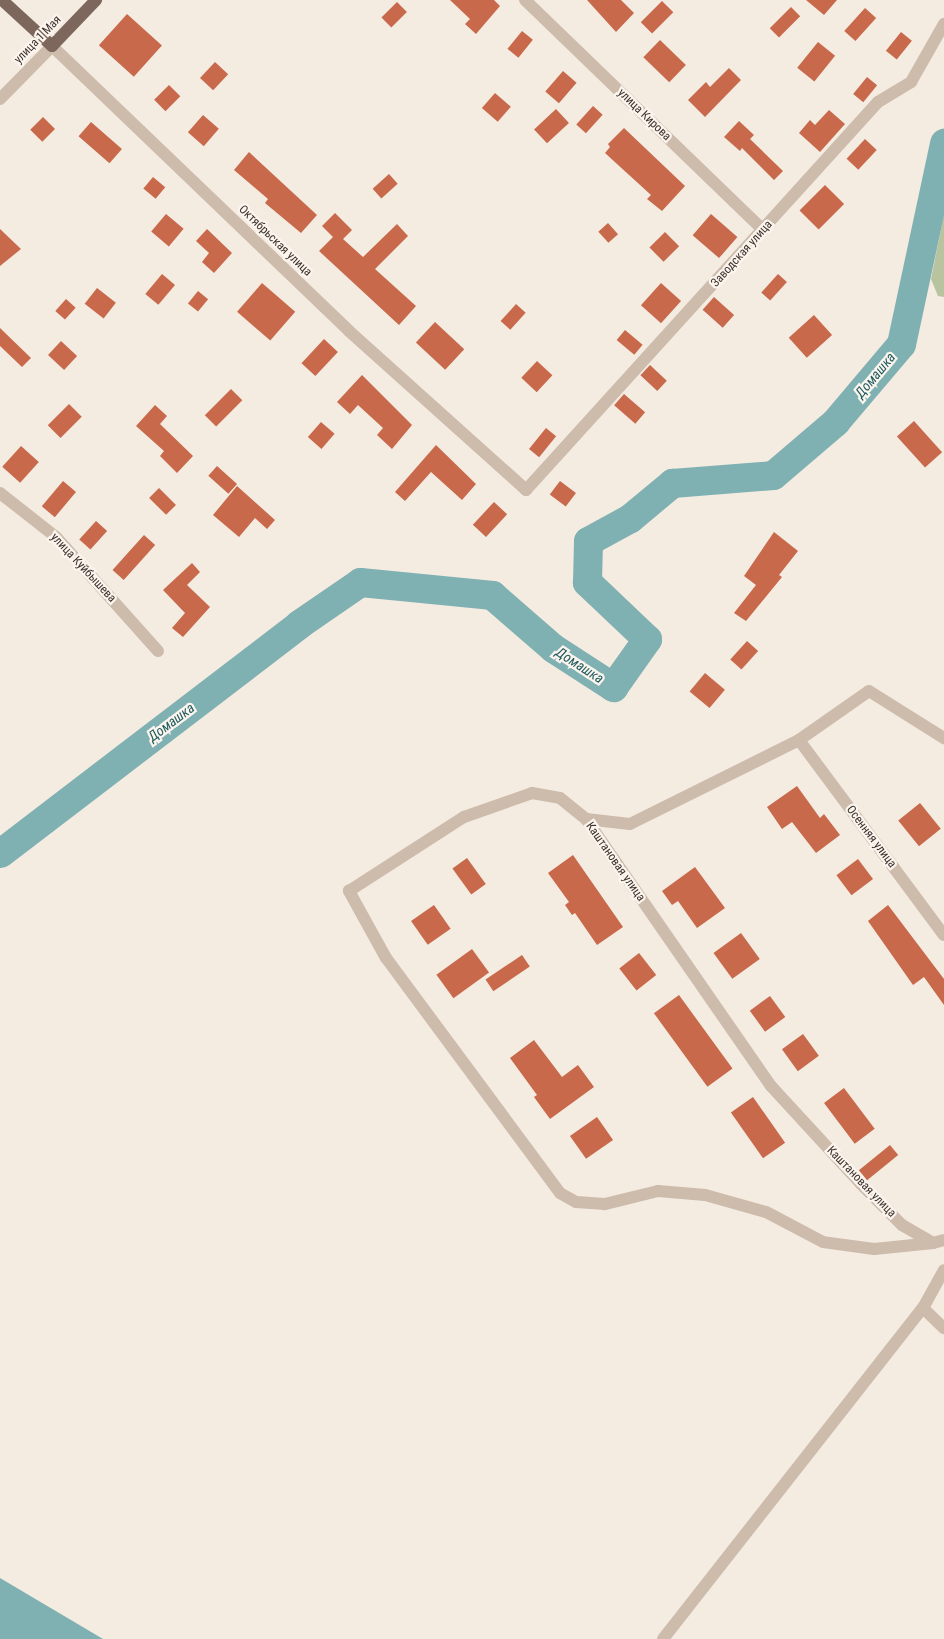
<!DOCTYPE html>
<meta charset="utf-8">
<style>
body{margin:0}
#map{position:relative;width:944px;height:1639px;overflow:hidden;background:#f4ebe1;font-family:"Roboto Condensed",sans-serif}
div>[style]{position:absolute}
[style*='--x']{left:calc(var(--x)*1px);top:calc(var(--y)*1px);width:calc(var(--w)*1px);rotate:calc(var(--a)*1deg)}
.green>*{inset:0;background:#b8c4a0}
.water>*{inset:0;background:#7fb0b2}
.river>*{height:29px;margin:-14.5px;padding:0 14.5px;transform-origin:14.5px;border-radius:14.5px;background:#7fb0b2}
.building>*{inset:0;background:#c8694b;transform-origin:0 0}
.minor>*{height:12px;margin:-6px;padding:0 6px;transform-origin:6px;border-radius:6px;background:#cdbbac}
.major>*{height:12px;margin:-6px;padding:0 6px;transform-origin:6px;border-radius:6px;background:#7d675c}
span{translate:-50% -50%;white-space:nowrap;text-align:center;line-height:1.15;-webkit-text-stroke:4.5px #fbf5ee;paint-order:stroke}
.street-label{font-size:12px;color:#3b302b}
.water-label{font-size:14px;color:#1f5a5e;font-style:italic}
</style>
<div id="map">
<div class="green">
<i style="clip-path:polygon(944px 214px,944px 297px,938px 296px,931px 279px)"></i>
</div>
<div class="water">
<i style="clip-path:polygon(0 1578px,103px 1639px,0 1639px)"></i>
</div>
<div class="river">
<i style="--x:0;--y:853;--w:377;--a:-37.4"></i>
<i style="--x:299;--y:624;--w:74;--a:-34.5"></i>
<i style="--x:360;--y:582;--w:133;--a:5.6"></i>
<i style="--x:492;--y:595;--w:81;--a:41"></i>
<i style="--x:553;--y:648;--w:72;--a:33"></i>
<i style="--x:613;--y:687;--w:59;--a:-54.7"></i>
<i style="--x:647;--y:639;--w:83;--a:-136.5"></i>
<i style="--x:587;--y:582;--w:41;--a:-88.6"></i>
<i style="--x:588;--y:541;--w:48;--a:-28.7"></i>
<i style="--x:630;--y:518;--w:55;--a:-39.8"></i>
<i style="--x:672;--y:483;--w:101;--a:-4.5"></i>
<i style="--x:773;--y:475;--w:82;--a:-40.5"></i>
<i style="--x:835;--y:422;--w:102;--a:-49.8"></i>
<i style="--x:901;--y:344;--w:206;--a:-77.9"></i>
</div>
<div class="building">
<i style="clip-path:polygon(450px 0,494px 0,500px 6px,476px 34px,465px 24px,470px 19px)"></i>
<i style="clip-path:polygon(587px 0,621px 0,634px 13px,616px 32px)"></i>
<i style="clip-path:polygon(806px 0,837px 0,824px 15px)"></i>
<i style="left:662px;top:1px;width:16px;height:30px;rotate:45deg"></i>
<i style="left:397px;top:2px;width:14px;height:22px;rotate:45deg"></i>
<i style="left:791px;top:7px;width:13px;height:30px;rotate:45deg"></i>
<i style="left:865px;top:8px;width:15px;height:31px;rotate:42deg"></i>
<i style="left:127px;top:14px;width:47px;height:42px;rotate:42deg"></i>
<i style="left:522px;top:31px;width:14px;height:23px;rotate:39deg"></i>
<i style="left:901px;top:32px;width:14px;height:24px;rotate:39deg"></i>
<i style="left:660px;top:40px;width:36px;height:24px;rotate:44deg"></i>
<i style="left:818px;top:42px;width:22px;height:33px;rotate:39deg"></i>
<i style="left:215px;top:62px;width:18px;height:22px;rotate:43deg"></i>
<i style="clip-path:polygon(729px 68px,741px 80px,705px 117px,688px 100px,706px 82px,710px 87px)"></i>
<i style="left:563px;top:71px;width:18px;height:27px;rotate:41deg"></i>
<i style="left:867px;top:77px;width:13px;height:22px;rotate:39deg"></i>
<i style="left:169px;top:85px;width:16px;height:21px;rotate:45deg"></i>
<i style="left:495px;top:93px;width:21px;height:20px;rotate:41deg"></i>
<i style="left:593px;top:106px;width:13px;height:25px;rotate:42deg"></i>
<i style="left:556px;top:109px;width:19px;height:30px;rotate:47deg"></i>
<i style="clip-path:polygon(829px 110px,845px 124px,820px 152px,799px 133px,810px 120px,815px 125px)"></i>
<i style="left:203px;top:115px;width:21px;height:23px;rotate:41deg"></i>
<i style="left:43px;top:117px;width:17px;height:18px;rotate:45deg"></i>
<i style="clip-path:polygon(739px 121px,754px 135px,750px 139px,783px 171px,774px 180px,742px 148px,740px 151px,724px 137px)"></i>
<i style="left:91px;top:122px;width:41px;height:19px;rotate:41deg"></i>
<i style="clip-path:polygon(624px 128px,685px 186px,662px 211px,647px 199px,651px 195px,605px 153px,610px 147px,608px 144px)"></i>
<i style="left:865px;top:139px;width:16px;height:27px;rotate:43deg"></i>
<i style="clip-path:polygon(249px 152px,317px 215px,301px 233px,265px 203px,268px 199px,234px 170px)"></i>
<i style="left:389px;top:174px;width:13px;height:22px;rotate:48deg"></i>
<i style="left:153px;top:177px;width:16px;height:15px;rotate:40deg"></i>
<i style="left:825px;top:185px;width:27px;height:36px;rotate:45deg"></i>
<i style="clip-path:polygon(335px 213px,352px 230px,343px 239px,363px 257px,397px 224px,408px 236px,375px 269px,416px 306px,399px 325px,319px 251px,333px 237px,322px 226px)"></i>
<i style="left:166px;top:214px;width:23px;height:23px;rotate:40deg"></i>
<i style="left:711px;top:214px;width:35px;height:28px;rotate:41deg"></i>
<i style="left:608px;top:223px;width:15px;height:13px;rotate:48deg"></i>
<i style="clip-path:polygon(0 229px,21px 249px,0 266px)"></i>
<i style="clip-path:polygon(207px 229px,232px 253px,214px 273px,202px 262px,209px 253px,196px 241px)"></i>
<i style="left:665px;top:232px;width:20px;height:22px;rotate:45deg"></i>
<i style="left:162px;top:274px;width:17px;height:26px;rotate:40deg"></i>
<i style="left:778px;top:274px;width:12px;height:25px;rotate:42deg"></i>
<i style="left:262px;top:283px;width:44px;height:38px;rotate:41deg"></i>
<i style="left:661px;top:283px;width:27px;height:30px;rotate:42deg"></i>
<i style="left:97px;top:288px;width:24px;height:20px;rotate:38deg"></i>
<i style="left:198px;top:291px;width:13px;height:16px;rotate:39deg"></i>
<i style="left:714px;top:297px;width:27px;height:17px;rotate:42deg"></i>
<i style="left:66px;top:299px;width:13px;height:16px;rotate:42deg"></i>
<i style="left:516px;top:304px;width:13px;height:23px;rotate:42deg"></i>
<i style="left:814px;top:315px;width:27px;height:34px;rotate:48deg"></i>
<i style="left:435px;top:322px;width:40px;height:28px;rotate:43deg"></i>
<i style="clip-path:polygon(0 328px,31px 358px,22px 367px,0 346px)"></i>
<i style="left:625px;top:330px;width:23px;height:13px;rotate:40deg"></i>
<i style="left:324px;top:339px;width:19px;height:33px;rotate:43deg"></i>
<i style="left:61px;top:341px;width:22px;height:19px;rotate:43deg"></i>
<i style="left:537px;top:361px;width:21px;height:23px;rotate:43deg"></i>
<i style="left:650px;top:365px;width:23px;height:14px;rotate:43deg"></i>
<i style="clip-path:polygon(362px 375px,412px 425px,392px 449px,377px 435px,383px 428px,358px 405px,350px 414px,337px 402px)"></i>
<i style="left:231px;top:389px;width:16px;height:37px;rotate:45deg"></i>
<i style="left:624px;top:394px;width:28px;height:15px;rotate:41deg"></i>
<i style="left:69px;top:404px;width:18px;height:30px;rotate:45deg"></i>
<i style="clip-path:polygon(155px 405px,167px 416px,160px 424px,193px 456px,177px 473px,160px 456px,164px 451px,136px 426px)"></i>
<i style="left:914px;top:421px;width:42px;height:23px;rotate:48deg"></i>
<i style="left:321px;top:422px;width:18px;height:20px;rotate:41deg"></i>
<i style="left:546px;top:428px;width:13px;height:27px;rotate:39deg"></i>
<i style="clip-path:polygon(436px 445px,476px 484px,462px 500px,431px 472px,405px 501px,395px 492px)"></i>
<i style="left:21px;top:446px;width:24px;height:28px;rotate:42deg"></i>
<i style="left:217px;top:466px;width:27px;height:13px;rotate:42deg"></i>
<i style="left:63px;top:481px;width:17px;height:33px;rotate:40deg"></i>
<i style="left:560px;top:481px;width:20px;height:17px;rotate:37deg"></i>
<i style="clip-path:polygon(237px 486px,275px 520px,267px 529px,255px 518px,239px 537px,213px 515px)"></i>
<i style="left:159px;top:488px;width:24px;height:14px;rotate:45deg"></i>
<i style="left:494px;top:502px;width:18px;height:31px;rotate:43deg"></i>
<i style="left:96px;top:521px;width:15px;height:25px;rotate:42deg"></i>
<i style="clip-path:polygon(774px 532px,798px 551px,779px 575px,782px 577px,746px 621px,734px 613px,756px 585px,744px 576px)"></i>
<i style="left:144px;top:535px;width:15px;height:47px;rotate:42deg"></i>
<i style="clip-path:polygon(192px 563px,200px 572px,187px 585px,210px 607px,183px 637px,172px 628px,185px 613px,163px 590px)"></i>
<i style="left:747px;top:641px;width:15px;height:25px;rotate:42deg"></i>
<i style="left:705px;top:673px;width:26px;height:24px;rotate:40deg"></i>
<i style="clip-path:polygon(797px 786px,820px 818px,824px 814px,840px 835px,816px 853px,792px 822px,782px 829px,767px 807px)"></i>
<i style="left:920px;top:803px;width:33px;height:28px;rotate:51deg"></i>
<i style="clip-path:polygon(573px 855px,623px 927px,597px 945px,575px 913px,572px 915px,565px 905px,569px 902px,548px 873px)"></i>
<i style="left:467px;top:858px;width:32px;height:18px;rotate:54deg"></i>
<i style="left:858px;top:859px;width:25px;height:27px;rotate:53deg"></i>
<i style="clip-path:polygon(695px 867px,725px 908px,697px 928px,678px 901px,672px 905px,662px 891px)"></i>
<i style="left:434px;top:905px;width:29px;height:28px;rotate:55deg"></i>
<i style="clip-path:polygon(888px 905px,944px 979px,944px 1005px,924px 977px,913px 985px,868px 921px)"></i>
<i style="left:741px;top:933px;width:32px;height:34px;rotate:54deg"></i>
<i style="left:472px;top:949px;width:29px;height:44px;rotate:54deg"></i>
<i style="left:639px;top:953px;width:28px;height:25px;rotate:52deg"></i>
<i style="left:522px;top:955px;width:14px;height:44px;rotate:56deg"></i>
<i style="left:679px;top:995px;width:91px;height:31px;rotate:54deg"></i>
<i style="left:770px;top:996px;width:26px;height:25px;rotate:54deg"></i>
<i style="left:803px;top:1034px;width:27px;height:26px;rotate:54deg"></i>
<i style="clip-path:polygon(534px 1040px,562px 1077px,578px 1065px,594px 1087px,550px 1119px,534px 1097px,537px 1095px,510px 1058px)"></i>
<i style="left:844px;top:1088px;width:51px;height:25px;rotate:53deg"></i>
<i style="left:753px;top:1097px;width:56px;height:27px;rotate:55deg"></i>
<i style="left:597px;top:1117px;width:28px;height:33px;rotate:55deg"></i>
<i style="left:890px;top:1145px;width:13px;height:40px;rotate:51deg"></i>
</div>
<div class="minor">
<i style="--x:525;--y:0;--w:331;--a:44"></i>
<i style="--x:0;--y:99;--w:74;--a:-45.5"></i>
<i style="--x:52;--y:46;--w:412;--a:43.8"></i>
<i style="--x:349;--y:331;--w:238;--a:41.9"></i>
<i style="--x:526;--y:490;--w:524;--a:-47.79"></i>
<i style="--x:878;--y:102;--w:39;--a:-31"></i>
<i style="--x:911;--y:82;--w:67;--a:-60.4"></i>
<i style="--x:0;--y:493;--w:71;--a:38.2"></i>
<i style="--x:56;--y:537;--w:153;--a:48.2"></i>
<i style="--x:799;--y:740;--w:243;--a:53.4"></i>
<i style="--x:586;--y:819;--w:44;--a:6.5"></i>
<i style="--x:630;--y:824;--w:189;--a:-26.4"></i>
<i style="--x:799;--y:740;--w:85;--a:-35"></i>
<i style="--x:869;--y:691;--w:89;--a:32.1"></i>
<i style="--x:933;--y:1243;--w:59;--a:174.2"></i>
<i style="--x:874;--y:1249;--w:51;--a:-172.2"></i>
<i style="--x:823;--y:1242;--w:64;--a:-152.2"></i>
<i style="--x:766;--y:1212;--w:63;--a:-164.4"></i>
<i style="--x:705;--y:1195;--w:47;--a:-175.1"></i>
<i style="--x:658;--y:1191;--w:55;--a:166.2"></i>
<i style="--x:605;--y:1204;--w:29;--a:-176"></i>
<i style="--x:576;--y:1202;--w:18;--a:-151"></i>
<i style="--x:560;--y:1193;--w:292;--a:-126.5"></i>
<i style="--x:386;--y:958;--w:77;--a:-118.9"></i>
<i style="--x:349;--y:891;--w:137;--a:-32.8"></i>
<i style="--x:464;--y:817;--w:72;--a:-19.4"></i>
<i style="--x:532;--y:793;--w:28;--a:10"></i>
<i style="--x:560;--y:798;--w:33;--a:39"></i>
<i style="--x:586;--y:819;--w:325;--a:55.3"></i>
<i style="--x:771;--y:1086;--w:133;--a:47.4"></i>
<i style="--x:861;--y:1184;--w:58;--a:45"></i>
<i style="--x:902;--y:1225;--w:36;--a:30"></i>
<i style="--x:933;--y:1243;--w:11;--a:-15"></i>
<i style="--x:923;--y:1308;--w:29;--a:44"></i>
<i style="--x:663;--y:1639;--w:421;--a:-51.9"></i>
<i style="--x:923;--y:1308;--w:43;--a:-61.1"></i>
</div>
<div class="major">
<i style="--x:2;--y:0;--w:68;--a:42.6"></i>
<i style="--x:52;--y:46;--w:64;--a:-46.3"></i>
</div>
<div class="street-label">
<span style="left:38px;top:40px;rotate:-46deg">улица 1 Мая</span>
<span style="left:644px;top:115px;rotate:44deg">улица Кирова</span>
<span style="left:275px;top:241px;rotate:44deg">Октябрьская улица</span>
<span style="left:742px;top:254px;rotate:-48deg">Заводская улица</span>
<span style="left:83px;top:568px;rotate:47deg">улица Куйбышева</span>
<span style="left:871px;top:837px;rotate:53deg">Осенняя улица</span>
<span style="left:615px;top:862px;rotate:55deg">Каштановая улица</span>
<span style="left:861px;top:1182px;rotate:46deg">Каштановая улица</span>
</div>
<div class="water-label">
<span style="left:875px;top:375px;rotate:-50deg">Домашка</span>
<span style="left:580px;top:665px;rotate:33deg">Домашка</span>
<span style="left:171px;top:722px;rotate:-37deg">Домашка</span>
</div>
</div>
